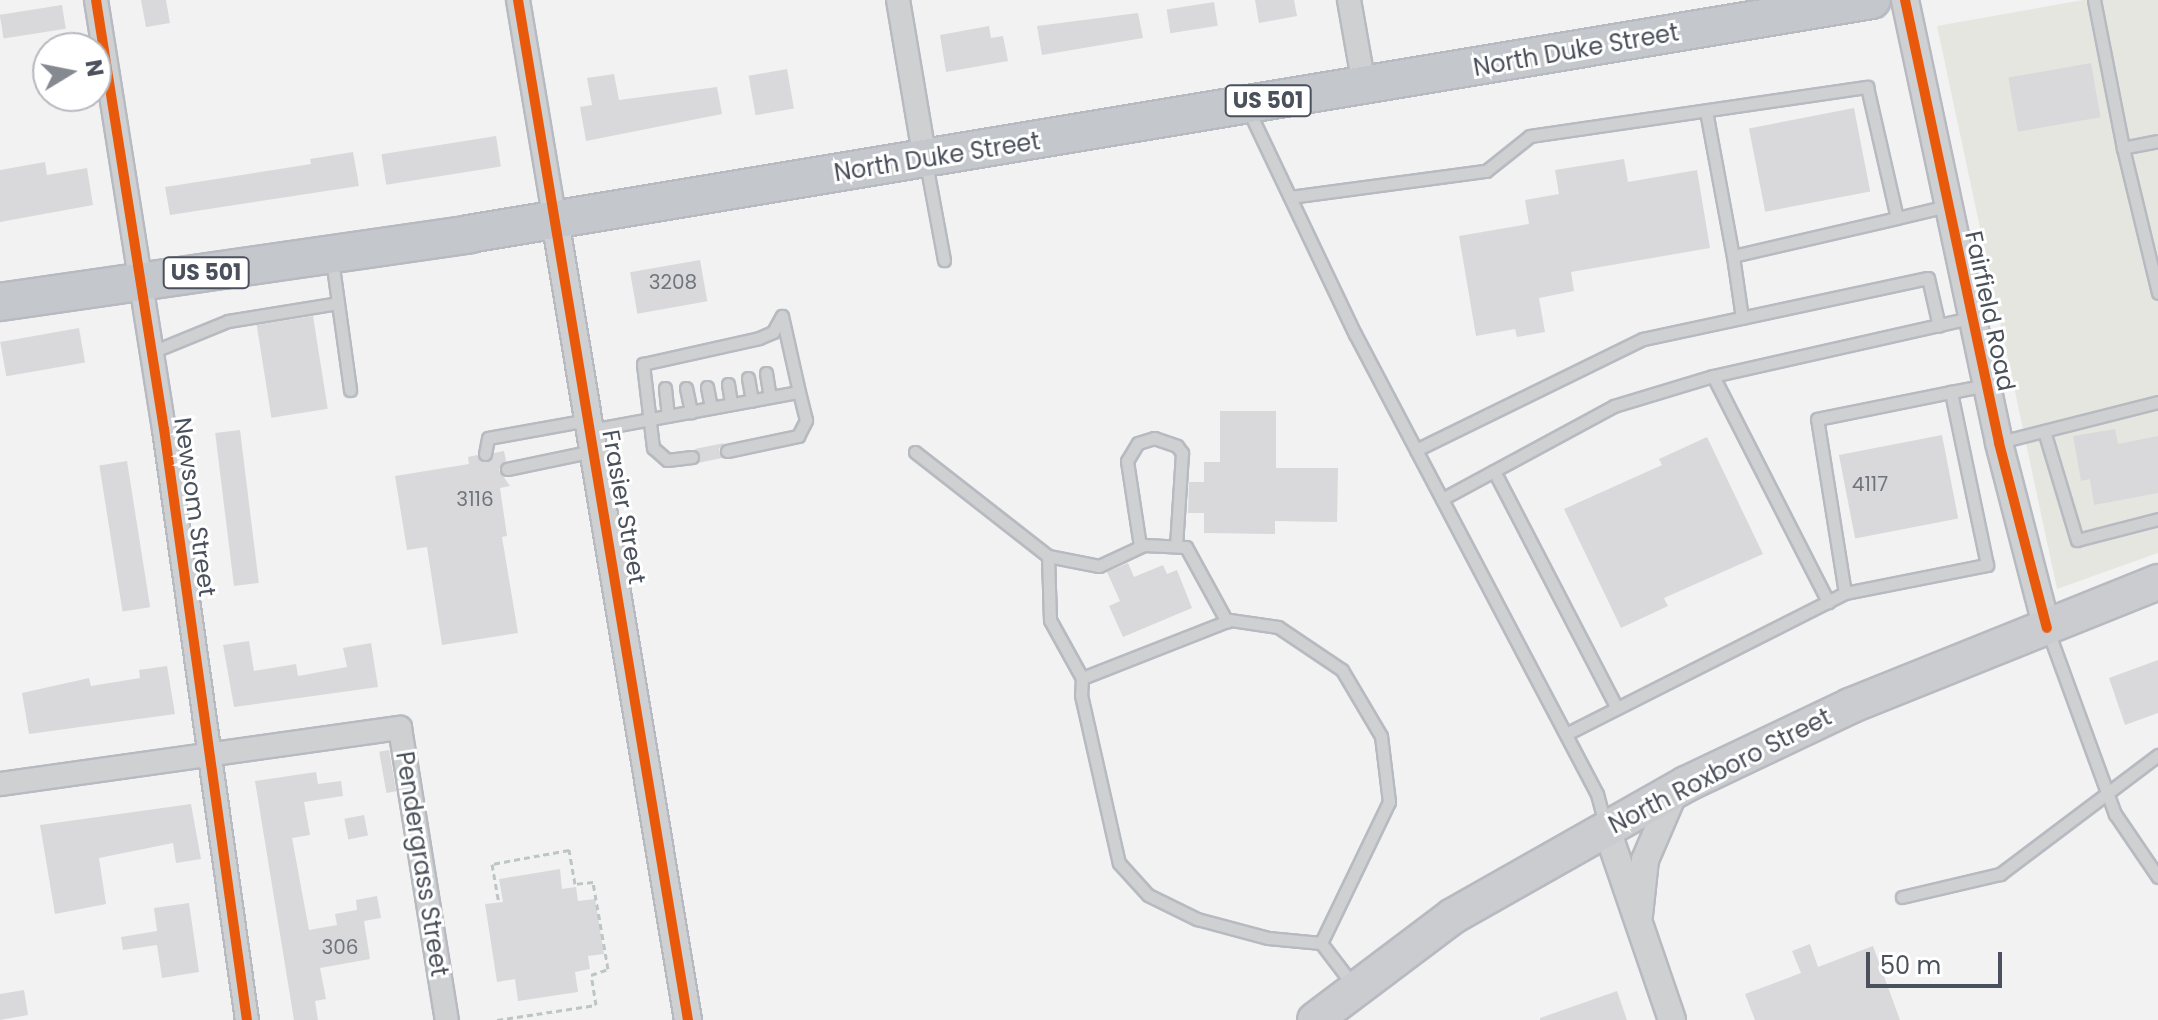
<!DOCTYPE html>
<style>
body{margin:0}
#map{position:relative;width:2158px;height:1020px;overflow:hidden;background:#f2f2f2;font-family:Poppins,sans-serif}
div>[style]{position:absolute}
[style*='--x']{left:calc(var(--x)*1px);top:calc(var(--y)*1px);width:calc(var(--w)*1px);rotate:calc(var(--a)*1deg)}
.commercial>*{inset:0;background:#e6e6e0}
.building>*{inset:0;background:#d9d9db;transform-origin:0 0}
.path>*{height:3px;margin-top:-1.5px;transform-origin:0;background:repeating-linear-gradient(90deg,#bcc6c4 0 6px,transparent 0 10px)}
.roads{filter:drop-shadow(2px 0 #b7bac0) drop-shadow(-2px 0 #b7bac0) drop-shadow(0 2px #b7bac0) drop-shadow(0 -2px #b7bac0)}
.service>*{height:11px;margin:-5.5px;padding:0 5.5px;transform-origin:5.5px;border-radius:5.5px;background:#ced0d2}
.minor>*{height:22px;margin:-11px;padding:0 11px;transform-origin:11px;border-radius:11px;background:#ced0d2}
.tertiary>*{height:26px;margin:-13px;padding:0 13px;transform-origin:13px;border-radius:13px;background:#ced0d2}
.primary>*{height:34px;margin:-17px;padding:0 17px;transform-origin:17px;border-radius:17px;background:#cacccf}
.trunk>*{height:36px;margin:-18px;padding:0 18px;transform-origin:18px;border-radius:18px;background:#c4c7cb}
.cycleway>*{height:10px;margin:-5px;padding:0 5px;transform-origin:5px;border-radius:5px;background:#e8590c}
span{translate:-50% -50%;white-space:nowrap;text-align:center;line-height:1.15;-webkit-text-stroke:6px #fff;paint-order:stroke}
.number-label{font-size:20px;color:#6f747d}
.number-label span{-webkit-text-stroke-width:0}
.shield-label span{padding:2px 6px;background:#fff;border:2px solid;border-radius:6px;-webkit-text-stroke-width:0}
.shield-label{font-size:22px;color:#4a515c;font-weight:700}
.street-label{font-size:24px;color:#4a515c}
.north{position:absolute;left:32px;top:32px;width:80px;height:80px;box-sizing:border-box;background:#fff;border:2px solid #b7b9be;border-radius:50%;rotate:80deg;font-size:22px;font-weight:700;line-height:32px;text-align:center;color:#4a515c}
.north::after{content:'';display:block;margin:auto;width:28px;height:36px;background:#858990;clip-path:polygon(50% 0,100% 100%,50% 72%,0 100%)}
.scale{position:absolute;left:1866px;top:952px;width:136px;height:36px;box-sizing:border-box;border:4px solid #4a515c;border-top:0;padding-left:10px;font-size:24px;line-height:28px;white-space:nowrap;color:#4a515c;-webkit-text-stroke:6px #fff;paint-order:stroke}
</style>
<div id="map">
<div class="commercial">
<i style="clip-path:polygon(2083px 0,2158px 0,2158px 553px,2057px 589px,1937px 26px)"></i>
</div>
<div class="building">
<i style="clip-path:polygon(141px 0,166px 0,170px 23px,146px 27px)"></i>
<i style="clip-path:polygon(1255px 0,1294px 0,1297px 16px,1259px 23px)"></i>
<i style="left:1214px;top:2px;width:24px;height:48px;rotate:81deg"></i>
<i style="left:62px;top:5px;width:24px;height:63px;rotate:81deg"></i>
<i style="clip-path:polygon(1138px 13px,1143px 38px,1042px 55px,1037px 26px)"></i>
<i style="clip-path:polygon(989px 26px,991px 38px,1003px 36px,1008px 61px,946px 72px,940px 35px)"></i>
<i style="left:2091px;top:63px;width:55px;height:84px;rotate:80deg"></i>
<i style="left:787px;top:69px;width:40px;height:39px;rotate:80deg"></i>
<i style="clip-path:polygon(614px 74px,619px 100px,717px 87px,722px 114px,586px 141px,580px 107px,592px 105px,587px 78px)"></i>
<i style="left:1854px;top:108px;width:85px;height:107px;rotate:79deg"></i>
<i style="left:496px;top:136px;width:31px;height:116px;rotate:81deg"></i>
<i style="clip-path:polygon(353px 152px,359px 186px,170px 215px,165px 187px,311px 164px,310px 159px)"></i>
<i style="clip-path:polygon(1624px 159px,1628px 182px,1697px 170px,1710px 248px,1571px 272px,1574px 291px,1539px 298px,1545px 332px,1517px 337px,1515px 329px,1476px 336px,1459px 236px,1529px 224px,1525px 200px,1559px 194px,1555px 170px)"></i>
<i style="clip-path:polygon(45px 162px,47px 175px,87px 168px,93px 205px,0 222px,0 170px)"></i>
<i style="left:700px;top:260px;width:42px;height:71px;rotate:80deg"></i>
<i style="left:313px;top:316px;width:94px;height:57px;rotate:81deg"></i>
<i style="left:79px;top:328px;width:35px;height:80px;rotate:80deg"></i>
<i style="clip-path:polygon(1220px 411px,1276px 411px,1276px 468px,1338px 468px,1337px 522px,1275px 521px,1275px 534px,1204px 533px,1204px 513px,1188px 513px,1189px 482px,1204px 482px,1204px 462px,1220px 462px)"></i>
<i style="clip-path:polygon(2115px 429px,2118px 444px,2158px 436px,2158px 493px,2094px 505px,2090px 479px,2081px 481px,2073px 436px)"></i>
<i style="left:240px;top:430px;width:154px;height:25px;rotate:83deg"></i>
<i style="left:1942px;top:435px;width:85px;height:105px;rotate:79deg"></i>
<i style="clip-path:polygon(1707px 437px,1763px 554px,1664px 598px,1668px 606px,1621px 628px,1564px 509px,1662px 465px,1659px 459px)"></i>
<i style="clip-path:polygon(724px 443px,719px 449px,722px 458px,698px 463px,695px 449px)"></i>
<i style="clip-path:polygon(504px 451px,506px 461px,499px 470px,510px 486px,500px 488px,507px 536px,502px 537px,518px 633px,442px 645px,427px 547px,407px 550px,395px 476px,469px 464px,468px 457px,477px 455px,487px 462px,494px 453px)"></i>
<i style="left:127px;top:461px;width:148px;height:28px;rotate:81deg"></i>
<i style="clip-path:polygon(1128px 563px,1134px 577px,1163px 565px,1167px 574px,1177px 570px,1192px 608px,1123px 637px,1109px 606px,1120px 601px,1107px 572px)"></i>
<i style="clip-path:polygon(249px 641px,254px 671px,296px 664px,298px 676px,347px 667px,343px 648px,371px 643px,378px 687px,234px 707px,223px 645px)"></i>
<i style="clip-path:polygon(2158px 660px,2158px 713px,2125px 725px,2109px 678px)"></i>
<i style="clip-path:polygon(167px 666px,175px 714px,29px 734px,22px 693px,89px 678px,91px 686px,140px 678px,139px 670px)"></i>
<i style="left:389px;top:750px;width:42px;height:10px;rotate:80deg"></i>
<i style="clip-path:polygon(316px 772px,318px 784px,341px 781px,343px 796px,304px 802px,310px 835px,292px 838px,309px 930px,337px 925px,335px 914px,357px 910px,356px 900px,377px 896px,381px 918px,364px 921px,370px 959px,320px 968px,326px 999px,315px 1001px,318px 1020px,294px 1020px,255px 781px)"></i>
<i style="clip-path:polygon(191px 804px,201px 859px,176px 863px,173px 843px,99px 858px,106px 904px,55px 914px,40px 825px)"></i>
<i style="left:364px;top:815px;width:21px;height:20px;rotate:79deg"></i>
<i style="clip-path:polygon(560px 869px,562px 889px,576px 887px,578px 901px,595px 899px,604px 954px,588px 956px,590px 969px,575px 972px,578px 992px,518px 1001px,515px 979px,497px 982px,485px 904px,503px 902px,499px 879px)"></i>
<i style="clip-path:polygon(189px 903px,199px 972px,162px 978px,157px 945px,123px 950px,121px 937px,157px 931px,154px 908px)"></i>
<i style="clip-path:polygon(1810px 944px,1818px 967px,1873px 946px,1900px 1020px,1755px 1020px,1745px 994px,1801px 973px,1792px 951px)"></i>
<i style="clip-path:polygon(24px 990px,28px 1015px,0 1020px,0 994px)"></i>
<i style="clip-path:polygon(1617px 991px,1627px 1020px,1540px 1020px,1540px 1018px)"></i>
</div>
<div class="path">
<i style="--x:497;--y:1020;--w:100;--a:-8.6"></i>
<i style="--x:596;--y:1005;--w:30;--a:-99"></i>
<i style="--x:591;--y:975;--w:18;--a:-19"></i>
<i style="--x:608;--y:969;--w:88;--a:-99.8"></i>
<i style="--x:593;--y:882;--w:18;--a:174"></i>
<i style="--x:575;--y:884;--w:35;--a:-100"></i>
<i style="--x:569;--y:850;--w:78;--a:169.7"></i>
<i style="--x:492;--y:864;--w:39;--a:80"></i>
</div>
<div class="roads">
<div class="service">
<i style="--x:2094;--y:0;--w:151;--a:78.9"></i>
<i style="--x:1248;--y:109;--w:249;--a:64.6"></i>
<i style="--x:1355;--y:334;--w:520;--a:62.25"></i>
<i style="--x:1597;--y:794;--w:34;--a:75"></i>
<i style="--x:1706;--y:111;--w:147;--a:79.5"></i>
<i style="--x:2158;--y:141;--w:36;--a:169"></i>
<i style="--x:2123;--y:148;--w:149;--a:76.4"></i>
<i style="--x:926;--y:163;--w:99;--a:79.5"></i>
<i style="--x:1290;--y:197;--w:198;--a:-7.6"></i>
<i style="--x:1486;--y:171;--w:56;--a:-38.5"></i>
<i style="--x:1530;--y:136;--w:341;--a:-8.3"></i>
<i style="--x:1867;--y:87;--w:134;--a:77.1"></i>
<i style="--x:1897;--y:218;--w:51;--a:-13.5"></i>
<i style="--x:338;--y:303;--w:88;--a:82.1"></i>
<i style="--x:1742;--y:318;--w:63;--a:-98.3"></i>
<i style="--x:1733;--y:256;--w:168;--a:-13"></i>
<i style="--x:152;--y:352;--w:82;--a:-22.2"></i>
<i style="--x:228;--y:321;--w:111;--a:-9.3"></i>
<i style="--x:338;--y:303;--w:44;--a:-97.8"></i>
<i style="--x:766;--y:373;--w:24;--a:81"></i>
<i style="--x:1713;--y:376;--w:254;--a:63"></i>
<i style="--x:748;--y:378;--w:23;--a:80"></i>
<i style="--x:728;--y:384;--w:20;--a:81"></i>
<i style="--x:707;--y:387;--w:21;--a:79"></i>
<i style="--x:665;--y:388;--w:28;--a:84"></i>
<i style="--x:686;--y:388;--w:25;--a:78"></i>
<i style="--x:591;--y:430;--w:211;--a:-10.4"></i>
<i style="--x:799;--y:392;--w:78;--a:-102.6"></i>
<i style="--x:2044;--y:431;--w:114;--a:73.2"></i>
<i style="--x:2077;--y:540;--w:84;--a:-14.5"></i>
<i style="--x:2000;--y:442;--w:163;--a:-14.2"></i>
<i style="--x:1416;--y:450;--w:253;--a:-26.1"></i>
<i style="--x:1643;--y:339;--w:291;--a:-12.1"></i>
<i style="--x:1928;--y:278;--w:49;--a:77.1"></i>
<i style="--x:727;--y:451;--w:73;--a:-11.9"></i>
<i style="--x:798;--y:436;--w:18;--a:-63"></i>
<i style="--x:806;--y:420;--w:29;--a:-104"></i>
<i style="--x:915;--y:452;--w:169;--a:38"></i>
<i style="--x:1048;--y:556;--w:64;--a:88.2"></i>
<i style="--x:1050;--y:620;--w:66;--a:61.1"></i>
<i style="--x:485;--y:454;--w:16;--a:-79"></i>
<i style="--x:488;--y:438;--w:102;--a:-10.2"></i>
<i style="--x:692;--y:457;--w:25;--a:173"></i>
<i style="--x:667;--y:460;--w:18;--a:-139"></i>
<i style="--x:653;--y:448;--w:85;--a:-96.8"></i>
<i style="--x:643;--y:364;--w:119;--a:-12.6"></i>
<i style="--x:759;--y:338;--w:15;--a:-23"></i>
<i style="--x:773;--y:332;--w:18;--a:-61"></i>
<i style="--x:507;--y:469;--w:88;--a:-11.8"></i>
<i style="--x:1494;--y:471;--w:267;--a:62.6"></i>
<i style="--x:1442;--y:499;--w:196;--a:-28.4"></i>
<i style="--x:1614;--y:406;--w:103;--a:-16.9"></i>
<i style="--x:1713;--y:376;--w:264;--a:-12.7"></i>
<i style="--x:1140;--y:546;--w:86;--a:-98.7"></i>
<i style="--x:1127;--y:461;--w:21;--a:-59"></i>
<i style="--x:1138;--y:443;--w:17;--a:-17"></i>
<i style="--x:1154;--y:438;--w:24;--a:19"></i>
<i style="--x:1177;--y:446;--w:9;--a:54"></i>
<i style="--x:1182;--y:453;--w:93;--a:93.7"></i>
<i style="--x:1048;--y:556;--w:52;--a:11.1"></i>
<i style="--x:1099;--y:566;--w:50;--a:-25"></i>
<i style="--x:1144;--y:545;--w:42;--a:2.7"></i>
<i style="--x:1186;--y:547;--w:85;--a:61.3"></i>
<i style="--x:1845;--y:593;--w:176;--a:-99.1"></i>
<i style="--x:1817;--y:419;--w:137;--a:-11.4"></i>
<i style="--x:2048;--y:631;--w:195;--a:69.9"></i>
<i style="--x:2115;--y:814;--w:76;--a:55.7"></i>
<i style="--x:1566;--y:734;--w:313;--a:-26.8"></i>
<i style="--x:1845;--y:593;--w:145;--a:-11.2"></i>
<i style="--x:1987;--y:565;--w:177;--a:-101.8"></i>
<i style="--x:1951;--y:392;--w:36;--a:-11"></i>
<i style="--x:1902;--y:897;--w:101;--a:-13.2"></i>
<i style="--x:2000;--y:874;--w:198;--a:-37"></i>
<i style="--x:1321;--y:943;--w:157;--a:-64.3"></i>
<i style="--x:1389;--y:802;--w:66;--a:-96.9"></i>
<i style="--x:1381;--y:736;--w:77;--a:-120.6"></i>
<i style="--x:1342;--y:670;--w:77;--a:-146.1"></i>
<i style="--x:1278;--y:627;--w:49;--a:-171.7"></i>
<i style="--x:1230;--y:620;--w:159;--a:158.6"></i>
<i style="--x:1082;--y:678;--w:17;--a:93"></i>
<i style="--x:1081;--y:695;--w:172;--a:77.3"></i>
<i style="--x:1119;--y:863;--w:43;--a:47.8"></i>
<i style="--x:1148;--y:895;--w:55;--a:26.1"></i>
<i style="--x:1197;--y:919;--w:73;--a:15"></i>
<i style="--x:1268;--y:938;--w:53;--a:5.4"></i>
<i style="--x:1321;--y:943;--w:53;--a:52.7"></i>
</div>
<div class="minor">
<i style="--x:96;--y:0;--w:434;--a:81"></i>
<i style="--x:164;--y:429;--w:597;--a:82.01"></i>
<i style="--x:518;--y:0;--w:223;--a:80.5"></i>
<i style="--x:898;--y:0;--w:161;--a:80.4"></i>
<i style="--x:1349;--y:0;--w:86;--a:80"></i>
<i style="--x:0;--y:784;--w:404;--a:-8"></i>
<i style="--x:400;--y:728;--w:296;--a:80.9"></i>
</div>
<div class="tertiary">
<i style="--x:1905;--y:0;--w:453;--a:78"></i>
<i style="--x:1999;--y:443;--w:191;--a:75.5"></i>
<i style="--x:555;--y:220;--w:811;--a:80.56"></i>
<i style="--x:1606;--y:827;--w:204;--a:71.1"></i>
<i style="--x:1639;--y:915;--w:55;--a:-83.8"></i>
<i style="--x:1645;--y:860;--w:76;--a:-66.8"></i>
</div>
<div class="primary">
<i style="--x:1315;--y:1020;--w:173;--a:-37"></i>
<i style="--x:1453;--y:916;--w:268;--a:-29.5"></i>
<i style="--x:1686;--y:784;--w:182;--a:-25.4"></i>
<i style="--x:1850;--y:706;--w:332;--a:-21.9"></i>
</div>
<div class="trunk">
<i style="--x:0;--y:302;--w:474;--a:-8.2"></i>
<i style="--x:469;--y:234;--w:1422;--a:-9.47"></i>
</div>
</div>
<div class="cycleway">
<i style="--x:96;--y:0;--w:434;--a:81"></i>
<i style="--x:164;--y:429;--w:597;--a:82.01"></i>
<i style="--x:518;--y:0;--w:1034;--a:80.54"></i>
<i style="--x:1905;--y:0;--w:453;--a:78"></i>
<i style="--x:1999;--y:443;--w:191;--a:75.5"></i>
</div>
<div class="number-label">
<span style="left:673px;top:282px">3208</span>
<span style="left:1870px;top:484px">4117</span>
<span style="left:475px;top:499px">3116</span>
<span style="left:340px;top:947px">306</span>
</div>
<div class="shield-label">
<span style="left:1268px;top:101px">US 501</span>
<span style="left:206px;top:273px">US 501</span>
</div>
<div class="street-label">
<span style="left:1576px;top:50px;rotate:-10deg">North Duke Street</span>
<span style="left:937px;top:157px;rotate:-9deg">North Duke Street</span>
<span style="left:1990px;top:311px;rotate:78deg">Fairfield Road</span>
<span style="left:195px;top:507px;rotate:82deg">Newsom Street</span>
<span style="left:624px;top:507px;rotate:80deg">Frasier Street</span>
<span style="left:1720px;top:771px;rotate:-27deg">North Roxboro Street</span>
<span style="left:422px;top:864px;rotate:81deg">Pendergrass Street</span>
</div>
<div class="north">N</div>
<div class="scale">50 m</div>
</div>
